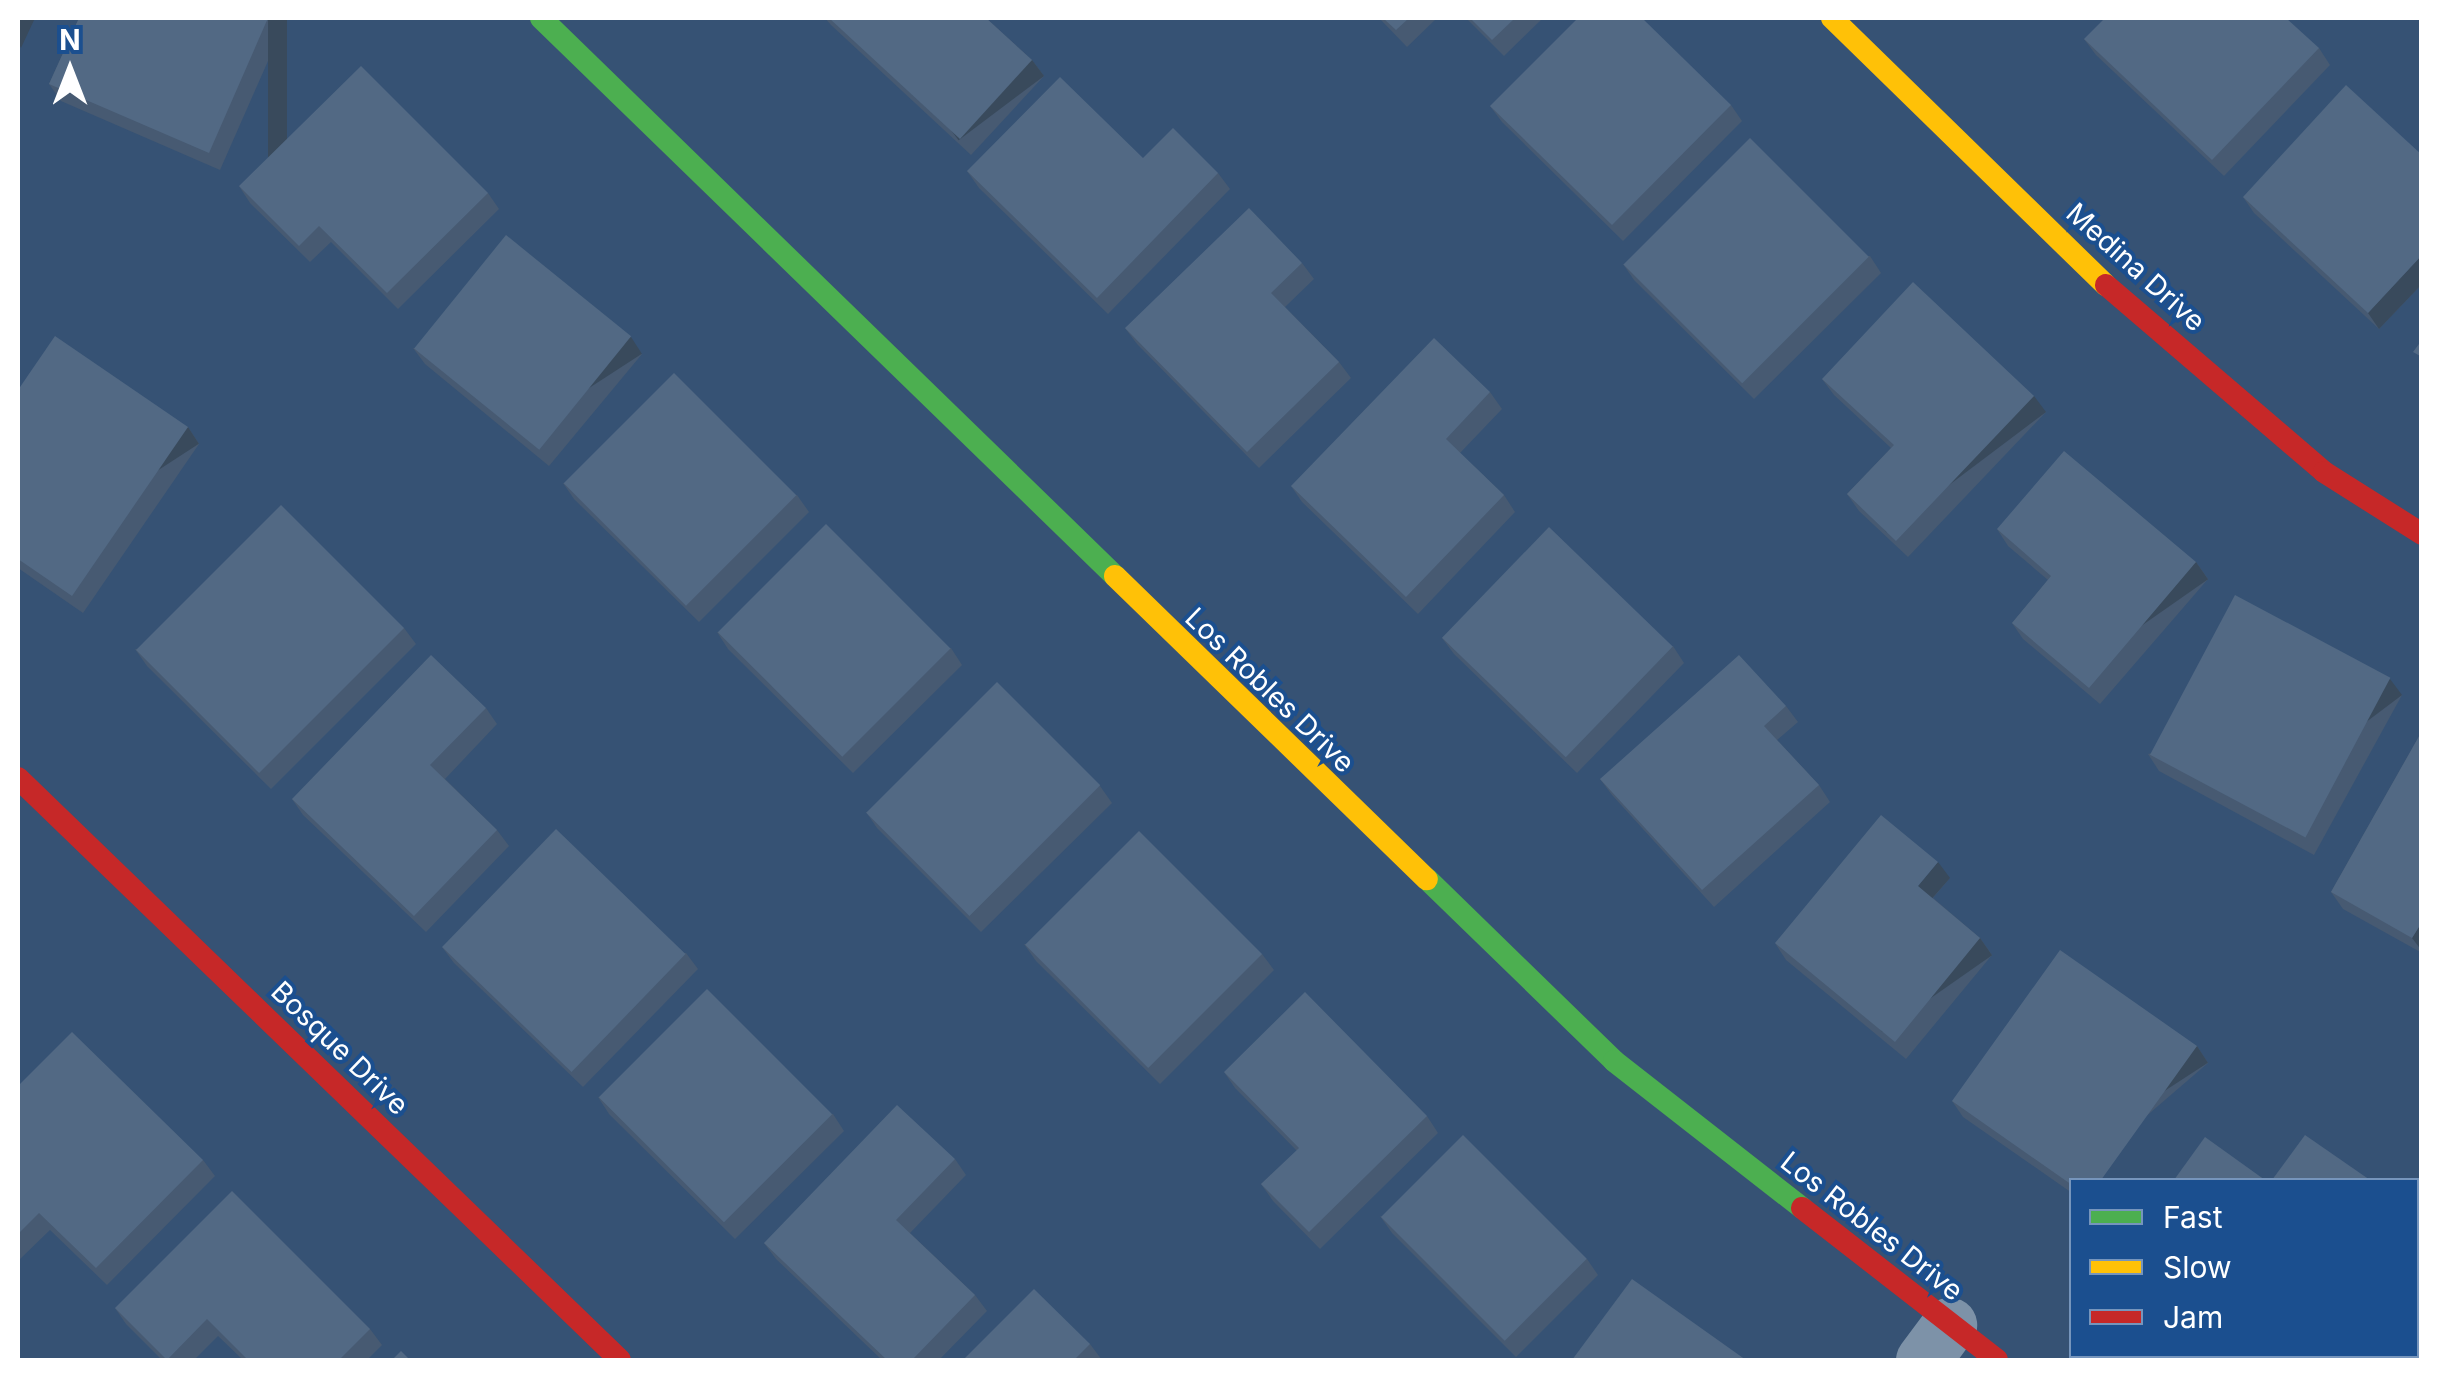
<!DOCTYPE html>
<style>
body{margin:0}
#map{position:relative;width:2439px;height:1378px;overflow:hidden;background:#365274;font-family:Inter,sans-serif}
div>[style]{position:absolute}
[style*='--x']{left:calc(var(--x)*1px);top:calc(var(--y)*1px);width:calc(var(--w)*1px);rotate:calc(var(--a)*1deg)}
.street>*{height:55px;margin:-27.5px;padding:0 27.5px;transform-origin:27.5px;border-radius:27.5px;background:#7d92a8}
.fast>*{height:22px;margin:-11px;padding:0 11px;transform-origin:11px;border-radius:11px;background:#4caf50}
.slow>*{height:22px;margin:-11px;padding:0 11px;transform-origin:11px;border-radius:11px;background:#ffc107}
.jam>*{height:22px;margin:-11px;padding:0 11px;transform-origin:11px;border-radius:11px;background:#c62828}
.wall>*{inset:0;background:#475a72}
.shaded-wall>*{inset:0;background:#394a5c;transform-origin:0 0}
.building>*{inset:0;background:#526984;transform-origin:0 0}
span{translate:-50% -50%;white-space:nowrap;text-align:center;line-height:1.15;-webkit-text-stroke:8px #1b4f8f;paint-order:stroke}
.street-label{font-size:28px;color:#fff}
.frame{position:absolute;inset:0;border:20px solid #fff;pointer-events:none}
.legend{position:absolute;left:2069px;top:1178px;width:350px;height:180px;box-sizing:border-box;background:#1b4f8f;border:2px solid #7695bc;margin:0;padding:12px 18px;list-style:none;font-size:30px;color:#fff}
.legend li{display:flex;align-items:center;gap:20px;height:50px}
.legend b{width:50px;border:2px solid #7695bc}
.north{position:absolute;left:20px;top:20px;width:100px;height:100px;-webkit-text-stroke:8px #1b4f8f;paint-order:stroke;rotate:0deg;font-size:28px;font-weight:700;line-height:40px;text-align:center;color:#fff}
.north::after{content:'';display:block;margin:auto;width:35px;height:45px;background:#fff;clip-path:polygon(50% 0,100% 100%,50% 72%,0 100%)}
</style>
<div id="map">
<div class="street">
<i style="--x:2416;--y:1324;--w:10;--a:-53"></i>
<i style="--x:1923;--y:1360;--w:44;--a:-53.4"></i>
</div>
<div class="fast">
<i style="--x:541;--y:18;--w:801;--a:44.19"></i>
<i style="--x:1427;--y:879;--w:261;--a:44.2"></i>
<i style="--x:1614;--y:1061;--w:239;--a:38"></i>
</div>
<div class="slow">
<i style="--x:1832;--y:18;--w:383;--a:44.3"></i>
<i style="--x:1115;--y:576;--w:435;--a:44.2"></i>
</div>
<div class="jam">
<i style="--x:2106;--y:285;--w:287;--a:40.6"></i>
<i style="--x:2324;--y:472;--w:116;--a:32.3"></i>
<i style="--x:18;--y:778;--w:837;--a:44.03"></i>
<i style="--x:1802;--y:1208;--w:247;--a:37.9"></i>
</div>
<div class="wall">
<i style="clip-path:polygon(79px 18px,287px 18px,220px 170px,61px 101px,49px 84px)"></i>
<i style="clip-path:polygon(825px 18px,986px 18px,1032px 60px,1044px 76px,971px 155px,831px 25px)"></i>
<i style="clip-path:polygon(1379px 18px,1437px 18px,1407px 47px)"></i>
<i style="clip-path:polygon(1466px 18px,1543px 18px,1504px 56px)"></i>
<i style="clip-path:polygon(2084px 39px,2319px 48px,2330px 65px,2224px 176px,2096px 55px)"></i>
<i style="clip-path:polygon(1731px 105px,1742px 121px,1623px 241px,1502px 122px,1490px 106px)"></i>
<i style="clip-path:polygon(2422px 155px,2422px 284px,2379px 329px,2254px 213px,2243px 197px)"></i>
<i style="clip-path:polygon(1143px 158px,1218px 173px,1230px 189px,1108px 314px,979px 188px,967px 171px)"></i>
<i style="clip-path:polygon(239px 186px,488px 193px,499px 209px,398px 309px,331px 242px,310px 262px,250px 203px)"></i>
<i style="clip-path:polygon(1870px 256px,1881px 273px,1754px 399px,1634px 280px,1623px 264px)"></i>
<i style="clip-path:polygon(1302px 263px,1314px 279px,1285px 307px,1339px 362px,1351px 378px,1259px 468px,1137px 344px,1125px 328px)"></i>
<i style="clip-path:polygon(413px 348px,642px 354px,549px 466px,425px 364px)"></i>
<i style="clip-path:polygon(1822px 379px,2046px 412px,1908px 557px,1859px 511px,1847px 494px,1891px 448px,1834px 395px)"></i>
<i style="clip-path:polygon(18px 390px,188px 427px,199px 444px,83px 613px,18px 568px)"></i>
<i style="clip-path:polygon(1490px 392px,1502px 409px,1460px 453px,1504px 495px,1515px 512px,1418px 614px,1302px 502px,1291px 486px)"></i>
<i style="clip-path:polygon(563px 483px,797px 495px,809px 512px,699px 622px,574px 499px)"></i>
<i style="clip-path:polygon(1997px 529px,2196px 562px,2208px 579px,2100px 704px,2023px 639px,2012px 623px,2048px 580px,2008px 546px)"></i>
<i style="clip-path:polygon(404px 628px,416px 644px,271px 789px,147px 666px,135px 649px)"></i>
<i style="clip-path:polygon(717px 632px,951px 648px,962px 665px,853px 773px,728px 649px)"></i>
<i style="clip-path:polygon(1442px 638px,1673px 646px,1684px 663px,1577px 773px,1454px 654px)"></i>
<i style="clip-path:polygon(2402px 695px,2314px 855px,2159px 771px,2148px 754px)"></i>
<i style="clip-path:polygon(1786px 706px,1798px 722px,1777px 740px,1819px 785px,1830px 802px,1714px 907px,1612px 795px,1600px 779px)"></i>
<i style="clip-path:polygon(486px 708px,497px 724px,445px 779px,497px 830px,509px 846px,426px 932px,303px 815px,292px 799px)"></i>
<i style="clip-path:polygon(2422px 731px,2422px 953px,2343px 909px,2331px 892px)"></i>
<i style="clip-path:polygon(1100px 786px,1112px 803px,981px 932px,877px 828px,866px 812px)"></i>
<i style="clip-path:polygon(1950px 878px,1933px 898px,1980px 938px,1992px 955px,1906px 1059px,1786px 960px,1775px 943px)"></i>
<i style="clip-path:polygon(1024px 944px,1262px 954px,1274px 970px,1160px 1084px,1036px 961px)"></i>
<i style="clip-path:polygon(442px 947px,686px 953px,698px 969px,583px 1087px,454px 963px)"></i>
<i style="clip-path:polygon(2197px 1046px,2208px 1063px,2072px 1180px,2072px 1193px,1963px 1117px,1952px 1101px)"></i>
<i style="clip-path:polygon(1224px 1072px,1427px 1116px,1438px 1133px,1320px 1249px,1273px 1201px,1261px 1184px,1297px 1151px,1235px 1088px)"></i>
<i style="clip-path:polygon(18px 1086px,203px 1160px,215px 1176px,107px 1285px,50px 1230px,18px 1261px)"></i>
<i style="clip-path:polygon(598px 1097px,833px 1114px,844px 1131px,735px 1239px,609px 1114px)"></i>
<i style="clip-path:polygon(955px 1159px,966px 1175px,910px 1233px,975px 1295px,987px 1311px,939px 1360px,882px 1360px,776px 1259px,764px 1243px)"></i>
<i style="clip-path:polygon(1380px 1216px,1587px 1259px,1598px 1275px,1516px 1357px,1392px 1233px)"></i>
<i style="clip-path:polygon(115px 1308px,370px 1329px,382px 1345px,367px 1360px,243px 1360px,218px 1336px,194px 1360px,162px 1360px,126px 1324px)"></i>
<i style="clip-path:polygon(1090px 1344px,1102px 1360px,963px 1360px)"></i>
</div>
<div class="shaded-wall">
<i style="clip-path:polygon(18px 18px,35px 18px,21px 48px,18px 42px)"></i>
<i style="left:268px;top:18px;width:19px;height:147px"></i>
<i style="left:1032px;top:60px;width:20px;height:107px;rotate:53deg"></i>
<i style="clip-path:polygon(2422px 255px,2422px 284px,2379px 329px,2368px 313px)"></i>
<i style="left:631px;top:337px;width:20px;height:146px;rotate:57deg"></i>
<i style="left:2034px;top:396px;width:20px;height:200px;rotate:53deg"></i>
<i style="left:188px;top:427px;width:20px;height:205px;rotate:57deg"></i>
<i style="left:2196px;top:562px;width:21px;height:165px;rotate:55deg"></i>
<i style="left:2390px;top:679px;width:20px;height:182px;rotate:53deg"></i>
<i style="clip-path:polygon(1938px 862px,1950px 878px,1929px 902px,1918px 886px)"></i>
<i style="clip-path:polygon(2422px 922px,2422px 951px,2412px 938px)"></i>
<i style="left:1980px;top:938px;width:21px;height:134px;rotate:55deg"></i>
<i style="left:2197px;top:1046px;width:20px;height:165px;rotate:57deg"></i>
</div>
<div class="building">
<i style="clip-path:polygon(79px 18px,268px 18px,209px 153px,49px 84px)"></i>
<i style="clip-path:polygon(829px 18px,986px 18px,1032px 60px,960px 139px)"></i>
<i style="clip-path:polygon(1383px 18px,1409px 18px,1396px 30px)"></i>
<i style="clip-path:polygon(1470px 18px,1515px 18px,1492px 40px)"></i>
<i style="clip-path:polygon(1578px 18px,1642px 18px,1731px 105px,1612px 225px,1490px 106px)"></i>
<i style="clip-path:polygon(2105px 18px,2286px 18px,2319px 48px,2212px 160px,2084px 39px)"></i>
<i style="clip-path:polygon(361px 66px,488px 193px,387px 293px,319px 226px,299px 246px,239px 186px)"></i>
<i style="clip-path:polygon(1060px 77px,1143px 158px,1173px 128px,1218px 173px,1097px 298px,967px 171px)"></i>
<i style="clip-path:polygon(2346px 85px,2422px 155px,2422px 255px,2368px 313px,2243px 197px)"></i>
<i style="left:1750px;top:138px;width:168px;height:179px;rotate:45deg"></i>
<i style="clip-path:polygon(1249px 208px,1302px 263px,1271px 293px,1339px 362px,1247px 452px,1125px 328px)"></i>
<i style="left:506px;top:235px;width:161px;height:146px;rotate:39deg"></i>
<i style="clip-path:polygon(1913px 282px,2034px 396px,1896px 541px,1847px 494px,1894px 445px,1822px 379px)"></i>
<i style="clip-path:polygon(55px 336px,188px 427px,72px 596px,18px 559px,18px 390px)"></i>
<i style="clip-path:polygon(1434px 338px,1490px 392px,1446px 439px,1504px 495px,1406px 597px,1291px 486px)"></i>
<i style="clip-path:polygon(2422px 340px,2422px 357px,2413px 352px)"></i>
<i style="left:674px;top:373px;width:173px;height:156px;rotate:45deg"></i>
<i style="clip-path:polygon(2064px 451px,2196px 562px,2089px 688px,2012px 623px,2051px 576px,1997px 529px)"></i>
<i style="left:281px;top:505px;width:174px;height:205px;rotate:45deg"></i>
<i style="left:826px;top:524px;width:176px;height:153px;rotate:45deg"></i>
<i style="left:1549px;top:527px;width:172px;height:154px;rotate:44deg"></i>
<i style="left:2235px;top:595px;width:176px;height:181px;rotate:28deg"></i>
<i style="clip-path:polygon(431px 655px,486px 708px,430px 765px,497px 830px,414px 916px,292px 799px)"></i>
<i style="clip-path:polygon(1739px 655px,1786px 706px,1764px 726px,1819px 785px,1702px 890px,1600px 779px)"></i>
<i style="left:997px;top:682px;width:146px;height:185px;rotate:45deg"></i>
<i style="clip-path:polygon(2422px 731px,2422px 922px,2412px 938px,2331px 892px)"></i>
<i style="clip-path:polygon(1881px 815px,1938px 862px,1918px 886px,1980px 938px,1895px 1042px,1775px 943px)"></i>
<i style="left:556px;top:829px;width:180px;height:164px;rotate:44deg"></i>
<i style="left:1139px;top:831px;width:174px;height:161px;rotate:45deg"></i>
<i style="clip-path:polygon(2060px 950px,2197px 1046px,2101px 1180px,2072px 1180px,2072px 1185px,1952px 1101px)"></i>
<i style="left:707px;top:989px;width:177px;height:153px;rotate:45deg"></i>
<i style="clip-path:polygon(1305px 992px,1427px 1116px,1309px 1232px,1261px 1184px,1299px 1148px,1224px 1072px)"></i>
<i style="clip-path:polygon(72px 1032px,203px 1160px,96px 1268px,39px 1213px,18px 1234px,18px 1086px)"></i>
<i style="clip-path:polygon(897px 1105px,955px 1159px,896px 1220px,975px 1295px,912px 1360px,887px 1360px,764px 1243px)"></i>
<i style="left:1463px;top:1135px;width:175px;height:116px;rotate:45deg"></i>
<i style="clip-path:polygon(2305px 1135px,2370px 1180px,2272px 1180px)"></i>
<i style="clip-path:polygon(2205px 1137px,2265px 1180px,2174px 1180px)"></i>
<i style="clip-path:polygon(232px 1191px,370px 1329px,339px 1360px,248px 1360px,207px 1319px,167px 1360px,115px 1308px)"></i>
<i style="clip-path:polygon(1632px 1279px,1746px 1360px,1572px 1360px)"></i>
<i style="clip-path:polygon(1034px 1289px,1090px 1344px,1074px 1360px,963px 1360px)"></i>
<i style="clip-path:polygon(401px 1351px,410px 1360px,392px 1360px)"></i>
</div>
<div class="street-label">
<span style="left:2136px;top:267px;rotate:42deg">Medina Drive</span>
<span style="left:1270px;top:690px;rotate:44deg">Los Robles Drive</span>
<span style="left:340px;top:1048px;rotate:44deg">Bosque Drive</span>
<span style="left:1872px;top:1226px;rotate:38deg">Los Robles Drive</span>
</div>
<div class="frame"></div>
<ul class="legend">
<li><b style="height:12px;background:#4caf50"></b>Fast</li>
<li><b style="height:12px;background:#ffc107"></b>Slow</li>
<li><b style="height:12px;background:#c62828"></b>Jam</li>
</ul>
<div class="north">N</div>
</div>
